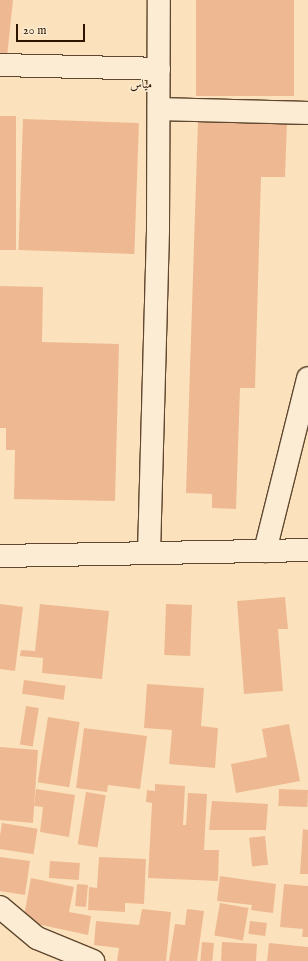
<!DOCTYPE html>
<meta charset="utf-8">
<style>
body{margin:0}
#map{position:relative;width:308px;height:961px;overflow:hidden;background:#fbe2bc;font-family:"IM FELL English",Amiri,serif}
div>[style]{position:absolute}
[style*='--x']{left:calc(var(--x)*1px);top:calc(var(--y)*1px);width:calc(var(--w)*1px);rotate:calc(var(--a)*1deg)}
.building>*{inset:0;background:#eeb992;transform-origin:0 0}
.roads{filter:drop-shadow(1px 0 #60482f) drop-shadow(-1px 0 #60482f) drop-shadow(0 1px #60482f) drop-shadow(0 -1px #60482f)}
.minor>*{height:22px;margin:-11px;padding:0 11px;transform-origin:11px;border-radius:11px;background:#fcecd3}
.tertiary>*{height:22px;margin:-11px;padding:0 11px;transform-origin:11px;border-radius:11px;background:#fcecd3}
span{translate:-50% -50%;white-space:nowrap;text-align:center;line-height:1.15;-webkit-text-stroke:3px #fcecd3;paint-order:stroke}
.neighbourhood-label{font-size:12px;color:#2d1500}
.scale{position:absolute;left:16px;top:24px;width:69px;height:18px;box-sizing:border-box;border:2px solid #2d1500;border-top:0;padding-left:5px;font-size:12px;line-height:14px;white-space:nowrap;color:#2d1500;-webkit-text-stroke:3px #fcecd3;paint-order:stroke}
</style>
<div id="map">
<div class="building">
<i style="clip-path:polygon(0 0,13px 0,7px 57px,0 56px)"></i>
<i style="left:196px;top:0;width:98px;height:96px"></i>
<i style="left:0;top:116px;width:16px;height:134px"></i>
<i style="left:23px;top:119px;width:116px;height:131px;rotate:2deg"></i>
<i style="clip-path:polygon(198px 120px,287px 122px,285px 177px,261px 177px,255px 388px,240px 388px,236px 509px,212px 508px,212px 494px,186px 493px)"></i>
<i style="clip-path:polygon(0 286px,43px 287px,42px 342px,119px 344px,115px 501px,14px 499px,15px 450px,6px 450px,6px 428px,0 428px)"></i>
<i style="clip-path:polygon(285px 597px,288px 629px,278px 629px,283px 691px,244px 694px,237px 601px)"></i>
<i style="clip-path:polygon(0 604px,23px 607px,15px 671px,0 669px)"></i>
<i style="clip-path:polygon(40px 604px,109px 611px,102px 679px,42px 673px,43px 658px,20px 656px,21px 650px,35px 651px)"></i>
<i style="left:166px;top:604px;width:26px;height:51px;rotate:2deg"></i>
<i style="left:24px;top:680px;width:42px;height:14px;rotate:8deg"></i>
<i style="clip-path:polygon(147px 684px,204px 688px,201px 726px,218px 728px,215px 768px,169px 764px,172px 730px,144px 728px)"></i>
<i style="left:26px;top:706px;width:13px;height:39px;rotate:9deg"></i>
<i style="left:48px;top:717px;width:32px;height:66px;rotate:9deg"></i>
<i style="clip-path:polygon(289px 724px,300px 781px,236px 793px,231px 764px,267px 757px,262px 729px)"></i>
<i style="clip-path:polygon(84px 728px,147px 736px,140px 789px,108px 785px,107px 792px,76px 788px)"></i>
<i style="clip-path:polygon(0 747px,38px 750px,33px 823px,0 820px)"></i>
<i style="clip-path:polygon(155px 784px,185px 786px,183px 825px,186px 825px,188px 793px,207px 794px,204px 850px,219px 850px,218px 881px,148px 878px,152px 803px,146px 802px,147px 790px,155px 791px)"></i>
<i style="clip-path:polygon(36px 789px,75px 795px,69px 837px,40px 832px,43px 807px,34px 806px)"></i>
<i style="left:279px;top:789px;width:29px;height:17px;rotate:2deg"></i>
<i style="left:86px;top:792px;width:20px;height:53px;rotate:9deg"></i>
<i style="clip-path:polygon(212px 801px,268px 804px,266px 830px,209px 830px)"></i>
<i style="left:2px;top:823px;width:36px;height:26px;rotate:9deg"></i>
<i style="clip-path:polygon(303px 829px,308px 830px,308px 874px,300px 874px)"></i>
<i style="left:265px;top:836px;width:29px;height:16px;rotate:84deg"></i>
<i style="clip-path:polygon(0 857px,30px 861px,25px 895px,0 891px)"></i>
<i style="clip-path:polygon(99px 857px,146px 859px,144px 904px,125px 903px,125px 912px,88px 910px,89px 887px,97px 888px)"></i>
<i style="left:50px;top:861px;width:30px;height:17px;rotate:4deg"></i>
<i style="clip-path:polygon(220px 876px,276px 884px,273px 913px,251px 910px,252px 905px,217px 901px)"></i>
<i style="clip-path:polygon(31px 878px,74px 887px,69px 912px,91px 916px,88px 935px,23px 921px)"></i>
<i style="left:77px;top:884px;width:11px;height:22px;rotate:5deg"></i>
<i style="clip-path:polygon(284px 884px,308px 886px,308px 937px,302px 937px,303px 929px,280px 927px)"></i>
<i style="left:220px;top:903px;width:29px;height:33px;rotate:10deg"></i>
<i style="clip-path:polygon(142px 909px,171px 912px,166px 961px,117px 961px,119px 948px,94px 945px,96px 921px,139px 925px)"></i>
<i style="clip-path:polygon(187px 909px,204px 911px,197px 961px,169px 961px,175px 924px,185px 925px)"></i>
<i style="left:250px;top:921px;width:17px;height:13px;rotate:7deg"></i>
<i style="left:202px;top:942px;width:12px;height:19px;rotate:5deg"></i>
<i style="left:222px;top:942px;width:35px;height:19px;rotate:3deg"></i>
<i style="clip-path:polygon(269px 943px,308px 947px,308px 961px,267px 961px)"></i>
</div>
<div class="roads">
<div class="minor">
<i style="--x:0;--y:65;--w:159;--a:1.4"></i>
<i style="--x:159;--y:109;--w:149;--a:1.5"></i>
<i style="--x:265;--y:551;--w:178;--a:-76"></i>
<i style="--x:149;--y:553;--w:323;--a:-88.4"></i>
<i style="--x:158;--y:230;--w:230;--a:-89.8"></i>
<i style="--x:0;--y:907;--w:48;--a:40"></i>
<i style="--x:37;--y:938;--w:61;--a:22.3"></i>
</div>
<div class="tertiary">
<i style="--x:0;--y:556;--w:308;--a:-1.1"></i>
</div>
</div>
<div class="neighbourhood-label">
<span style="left:141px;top:85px">مياس</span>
</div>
<div class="scale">20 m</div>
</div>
